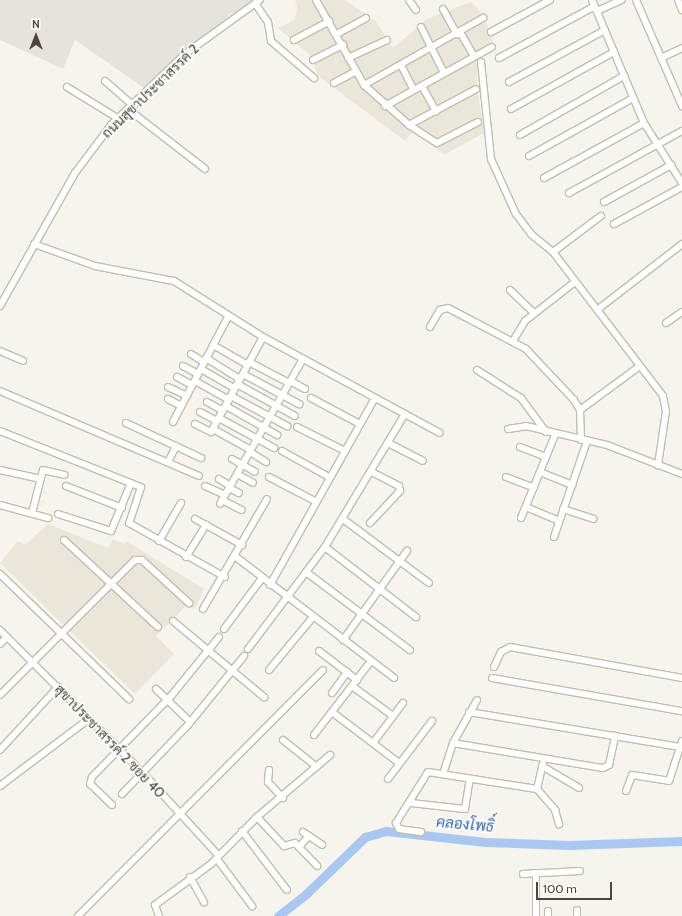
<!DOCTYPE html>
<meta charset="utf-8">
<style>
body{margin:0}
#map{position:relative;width:682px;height:916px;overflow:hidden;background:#f6f4ec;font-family:Cabin,Sarabun,sans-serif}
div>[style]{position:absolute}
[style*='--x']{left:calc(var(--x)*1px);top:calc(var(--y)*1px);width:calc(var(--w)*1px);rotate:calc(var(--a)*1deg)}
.residential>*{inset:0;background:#eae7da}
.industrial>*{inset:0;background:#e6e3dd}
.river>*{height:9px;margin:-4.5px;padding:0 4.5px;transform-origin:4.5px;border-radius:4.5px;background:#a9c7f1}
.roads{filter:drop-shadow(1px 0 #c2beae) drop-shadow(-1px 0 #c2beae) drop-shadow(0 1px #c2beae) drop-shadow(0 -1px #c2beae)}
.minor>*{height:6px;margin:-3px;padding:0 3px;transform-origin:3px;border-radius:3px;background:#fff}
span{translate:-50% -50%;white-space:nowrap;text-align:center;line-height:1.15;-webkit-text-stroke:3.5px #fff;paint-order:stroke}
.street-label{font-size:14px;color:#4a4739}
.water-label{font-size:15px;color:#3067b8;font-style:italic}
.north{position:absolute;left:16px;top:16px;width:40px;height:40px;-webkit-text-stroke:3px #fff;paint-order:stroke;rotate:0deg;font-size:11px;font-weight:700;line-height:16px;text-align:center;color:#4a4739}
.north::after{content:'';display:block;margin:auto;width:14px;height:18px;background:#4a4739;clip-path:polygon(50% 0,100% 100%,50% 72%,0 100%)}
.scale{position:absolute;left:536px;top:882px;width:76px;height:18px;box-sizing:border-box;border:2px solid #4a4739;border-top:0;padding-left:5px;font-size:12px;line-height:14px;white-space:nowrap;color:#4a4739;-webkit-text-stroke:3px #fff;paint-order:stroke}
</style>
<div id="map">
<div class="residential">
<i style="clip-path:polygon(295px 0,345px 0,376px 21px,393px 48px,427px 19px,471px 2px,483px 14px,495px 47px,478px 56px,477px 86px,484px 133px,444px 155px,414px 130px,405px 141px,318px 76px,311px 56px,278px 28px,294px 20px,298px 9px)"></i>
<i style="clip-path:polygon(48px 524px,108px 548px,113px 539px,124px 544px,126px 541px,204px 589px,195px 609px,186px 606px,156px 636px,174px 654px,135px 694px,0 563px,18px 541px,25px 545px)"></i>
</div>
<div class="industrial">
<i style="clip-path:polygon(0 0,258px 0,231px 14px,144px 88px,75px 40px,63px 69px,0 40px)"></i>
</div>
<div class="river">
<i style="--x:278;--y:916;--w:37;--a:-38"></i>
<i style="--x:307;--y:893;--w:81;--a:-44"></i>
<i style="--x:365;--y:837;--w:22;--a:-16"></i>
<i style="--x:386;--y:831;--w:100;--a:6.3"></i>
<i style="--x:485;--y:842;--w:84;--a:2"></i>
<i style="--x:569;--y:845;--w:113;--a:-2"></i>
</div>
<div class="roads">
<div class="minor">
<i style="--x:316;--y:0;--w:98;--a:60.5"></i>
<i style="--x:364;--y:85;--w:60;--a:41.6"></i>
<i style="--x:409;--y:125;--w:33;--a:33"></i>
<i style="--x:437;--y:143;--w:46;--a:-27.1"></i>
<i style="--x:409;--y:0;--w:12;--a:55"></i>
<i style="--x:592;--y:0;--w:134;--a:67.1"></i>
<i style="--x:644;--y:123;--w:71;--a:57.7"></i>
<i style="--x:636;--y:0;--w:116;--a:66.5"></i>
<i style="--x:678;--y:0;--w:11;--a:68"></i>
<i style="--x:255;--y:3;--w:23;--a:56"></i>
<i style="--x:268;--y:22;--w:19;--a:81"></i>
<i style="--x:271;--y:41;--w:57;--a:40.7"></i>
<i style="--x:443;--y:9;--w:29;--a:61"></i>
<i style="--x:597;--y:11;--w:27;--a:-24"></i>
<i style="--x:421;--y:27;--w:51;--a:63.4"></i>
<i style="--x:460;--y:32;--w:28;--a:60"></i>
<i style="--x:491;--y:32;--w:67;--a:-28.5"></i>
<i style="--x:337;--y:34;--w:33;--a:-29"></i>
<i style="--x:294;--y:40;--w:40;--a:-28"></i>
<i style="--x:348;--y:58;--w:43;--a:-24.8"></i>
<i style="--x:499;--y:58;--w:109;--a:-28.4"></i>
<i style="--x:661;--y:58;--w:23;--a:-25"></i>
<i style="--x:313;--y:60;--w:34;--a:-27"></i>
<i style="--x:481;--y:62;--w:98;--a:84.1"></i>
<i style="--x:491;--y:159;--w:60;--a:65.6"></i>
<i style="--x:516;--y:214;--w:26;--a:53"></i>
<i style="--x:532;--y:235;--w:27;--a:39"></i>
<i style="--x:553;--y:252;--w:181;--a:52.6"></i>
<i style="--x:663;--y:396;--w:15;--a:79"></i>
<i style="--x:666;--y:411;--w:55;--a:98.4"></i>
<i style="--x:401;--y:65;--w:28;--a:63"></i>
<i style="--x:105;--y:81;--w:38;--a:41"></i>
<i style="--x:509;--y:82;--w:109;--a:-28.4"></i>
<i style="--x:334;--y:83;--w:24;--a:-28"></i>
<i style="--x:364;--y:85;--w:137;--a:-29.4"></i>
<i style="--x:422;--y:86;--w:29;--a:61"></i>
<i style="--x:67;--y:87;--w:61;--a:31.6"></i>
<i style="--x:385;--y:106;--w:122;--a:-28.9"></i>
<i style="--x:511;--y:109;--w:118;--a:-29"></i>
<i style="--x:129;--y:110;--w:96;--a:37.8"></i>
<i style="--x:409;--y:125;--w:76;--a:-28.2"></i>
<i style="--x:520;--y:135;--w:120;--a:-29.6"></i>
<i style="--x:529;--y:156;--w:119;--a:-29.1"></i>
<i style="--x:544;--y:178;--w:114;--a:-28.8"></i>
<i style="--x:569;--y:193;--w:129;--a:-28.8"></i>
<i style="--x:604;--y:202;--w:77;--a:-28.9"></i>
<i style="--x:614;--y:224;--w:77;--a:-28.6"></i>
<i style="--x:34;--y:244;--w:65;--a:19.8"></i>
<i style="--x:95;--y:266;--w:80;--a:10.8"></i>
<i style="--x:174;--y:281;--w:105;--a:32.2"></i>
<i style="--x:263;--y:337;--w:201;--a:28.5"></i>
<i style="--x:553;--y:252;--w:60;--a:-36.9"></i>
<i style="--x:510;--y:290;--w:33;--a:44"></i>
<i style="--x:0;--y:306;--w:153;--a:-60.6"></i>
<i style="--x:75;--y:173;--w:60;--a:-53.1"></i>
<i style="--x:111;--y:125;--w:103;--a:-43.8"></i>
<i style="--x:185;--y:54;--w:92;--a:-35.8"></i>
<i style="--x:597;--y:310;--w:108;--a:-37.8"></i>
<i style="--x:666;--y:323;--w:19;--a:-35"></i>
<i style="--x:430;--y:327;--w:20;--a:-60"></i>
<i style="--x:440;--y:310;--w:8;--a:-14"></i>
<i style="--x:448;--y:308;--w:88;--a:27.7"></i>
<i style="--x:526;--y:349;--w:70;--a:46.7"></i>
<i style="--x:574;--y:400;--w:12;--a:59"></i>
<i style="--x:580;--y:410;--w:30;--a:88"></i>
<i style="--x:513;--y:341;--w:23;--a:-59"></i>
<i style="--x:525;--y:321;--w:63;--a:-38"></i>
<i style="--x:213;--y:345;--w:40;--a:29.7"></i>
<i style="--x:0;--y:351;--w:25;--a:23"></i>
<i style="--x:191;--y:354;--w:15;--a:32"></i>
<i style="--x:206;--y:358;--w:40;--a:32"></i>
<i style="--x:249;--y:362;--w:45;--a:27.7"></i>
<i style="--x:183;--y:366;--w:17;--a:28"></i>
<i style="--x:201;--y:369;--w:39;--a:30"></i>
<i style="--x:477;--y:370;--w:52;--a:32.5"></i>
<i style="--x:521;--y:398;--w:42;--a:53.7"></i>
<i style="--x:243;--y:374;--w:64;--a:28.2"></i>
<i style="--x:177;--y:377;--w:17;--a:28"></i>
<i style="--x:195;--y:381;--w:39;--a:29"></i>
<i style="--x:290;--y:381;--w:17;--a:28"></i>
<i style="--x:237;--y:384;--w:66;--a:28.9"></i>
<i style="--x:168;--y:387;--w:21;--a:25"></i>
<i style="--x:0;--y:391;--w:216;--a:23.1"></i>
<i style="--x:231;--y:396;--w:64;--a:28.2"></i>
<i style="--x:311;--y:398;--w:55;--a:28"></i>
<i style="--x:168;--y:399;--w:15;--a:28"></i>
<i style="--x:207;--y:402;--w:18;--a:29"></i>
<i style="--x:226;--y:406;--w:59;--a:29.6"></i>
<i style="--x:580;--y:410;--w:74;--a:-36.3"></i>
<i style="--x:200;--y:412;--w:19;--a:28"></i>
<i style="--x:219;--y:418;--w:63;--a:28.6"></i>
<i style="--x:173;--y:422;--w:119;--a:-62.4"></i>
<i style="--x:126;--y:423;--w:83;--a:25"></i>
<i style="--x:195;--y:424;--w:18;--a:27"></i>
<i style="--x:211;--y:432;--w:108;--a:-61.3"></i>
<i style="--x:297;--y:427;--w:54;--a:26.6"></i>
<i style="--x:213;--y:429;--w:43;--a:28.9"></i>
<i style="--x:508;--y:429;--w:18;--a:-9"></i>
<i style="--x:526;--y:426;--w:83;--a:13.2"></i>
<i style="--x:607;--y:445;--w:80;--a:21.1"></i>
<i style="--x:0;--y:431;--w:152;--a:21.7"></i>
<i style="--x:141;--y:487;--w:38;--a:108"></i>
<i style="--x:129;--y:523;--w:110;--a:29.4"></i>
<i style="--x:388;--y:443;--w:39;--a:27"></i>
<i style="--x:520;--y:447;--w:28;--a:21"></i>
<i style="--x:282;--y:451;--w:54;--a:29"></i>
<i style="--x:250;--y:452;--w:19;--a:32"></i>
<i style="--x:232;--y:459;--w:26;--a:29"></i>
<i style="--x:168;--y:462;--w:18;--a:-63"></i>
<i style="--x:0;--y:470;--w:42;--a:12.4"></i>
<i style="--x:540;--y:472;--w:35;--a:22"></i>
<i style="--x:237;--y:474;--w:18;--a:29"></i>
<i style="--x:269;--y:477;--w:52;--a:27.6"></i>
<i style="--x:506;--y:477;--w:30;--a:21"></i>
<i style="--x:219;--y:479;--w:13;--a:32"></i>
<i style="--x:66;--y:486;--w:60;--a:21.4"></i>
<i style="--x:205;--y:486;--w:22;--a:24"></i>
<i style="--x:225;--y:495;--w:10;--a:119"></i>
<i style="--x:229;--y:488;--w:11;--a:27"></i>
<i style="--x:225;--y:495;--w:157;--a:-60.2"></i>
<i style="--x:222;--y:500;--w:22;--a:27"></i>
<i style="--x:0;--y:505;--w:50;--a:15.2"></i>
<i style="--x:526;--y:507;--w:36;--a:23"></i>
<i style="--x:563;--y:509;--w:32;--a:18"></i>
<i style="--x:32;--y:513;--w:44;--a:-75.7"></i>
<i style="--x:43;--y:470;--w:22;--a:13"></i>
<i style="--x:58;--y:514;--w:56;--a:17.8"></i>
<i style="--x:111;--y:531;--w:52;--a:-67.4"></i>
<i style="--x:521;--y:518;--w:90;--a:-67.7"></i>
<i style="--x:195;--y:519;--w:54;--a:29"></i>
<i style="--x:343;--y:519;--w:107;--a:36.7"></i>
<i style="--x:370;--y:523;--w:44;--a:-46.8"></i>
<i style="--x:400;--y:491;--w:5;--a:-101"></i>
<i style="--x:399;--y:486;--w:31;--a:-153"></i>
<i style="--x:554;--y:537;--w:102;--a:-71"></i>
<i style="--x:64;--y:540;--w:128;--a:42.8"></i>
<i style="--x:159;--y:541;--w:44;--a:-59.9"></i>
<i style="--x:325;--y:547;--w:115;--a:37.6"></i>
<i style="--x:186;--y:557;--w:38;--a:-58"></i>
<i style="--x:236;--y:557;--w:199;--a:37.4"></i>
<i style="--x:306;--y:572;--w:130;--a:36.9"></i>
<i style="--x:0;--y:574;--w:180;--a:44.1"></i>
<i style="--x:270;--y:585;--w:214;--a:-60.7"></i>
<i style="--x:203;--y:609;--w:127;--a:-59.8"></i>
<i style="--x:173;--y:621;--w:119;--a:39.9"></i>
<i style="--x:224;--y:629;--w:64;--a:-53.3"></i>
<i style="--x:0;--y:630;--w:201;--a:45"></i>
<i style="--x:142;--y:772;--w:113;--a:47.5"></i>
<i style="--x:343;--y:640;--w:110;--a:-54.3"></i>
<i style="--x:0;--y:644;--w:10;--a:-45"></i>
<i style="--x:248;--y:649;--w:128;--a:-53"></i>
<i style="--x:325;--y:547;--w:155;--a:-59"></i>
<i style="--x:319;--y:651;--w:48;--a:37.3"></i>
<i style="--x:494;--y:667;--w:17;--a:-65"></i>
<i style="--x:501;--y:652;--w:10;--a:-29"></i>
<i style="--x:510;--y:647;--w:175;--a:10.2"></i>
<i style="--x:269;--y:670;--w:69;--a:-50.3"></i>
<i style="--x:492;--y:678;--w:193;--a:9.9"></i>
<i style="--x:352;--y:686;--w:51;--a:36.2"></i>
<i style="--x:156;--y:689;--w:47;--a:44.1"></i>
<i style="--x:332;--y:693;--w:26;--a:-54"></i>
<i style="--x:0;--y:695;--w:191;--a:-45"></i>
<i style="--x:135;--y:560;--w:7;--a:0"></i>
<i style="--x:142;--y:560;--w:64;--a:42.5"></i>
<i style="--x:332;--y:712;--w:84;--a:37.3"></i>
<i style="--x:469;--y:712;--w:214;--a:9.4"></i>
<i style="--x:314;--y:735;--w:93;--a:-52.4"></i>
<i style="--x:283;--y:740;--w:43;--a:38.5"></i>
<i style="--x:373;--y:743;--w:50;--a:-53.1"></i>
<i style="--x:453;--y:743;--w:152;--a:9.5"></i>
<i style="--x:603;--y:768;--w:7;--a:-27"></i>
<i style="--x:609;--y:765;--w:30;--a:-78"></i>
<i style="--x:0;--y:750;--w:86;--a:-47.4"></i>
<i style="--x:542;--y:766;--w:43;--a:30.7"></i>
<i style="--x:269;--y:770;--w:12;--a:95"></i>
<i style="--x:268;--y:782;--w:22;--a:47"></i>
<i style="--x:443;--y:774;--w:33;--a:-72"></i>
<i style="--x:453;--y:743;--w:49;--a:-60.8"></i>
<i style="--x:388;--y:779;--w:73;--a:-52.8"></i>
<i style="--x:0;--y:786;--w:111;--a:-37"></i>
<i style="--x:537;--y:789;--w:26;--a:-77"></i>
<i style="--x:626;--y:791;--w:17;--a:-69"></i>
<i style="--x:632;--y:775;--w:37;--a:9"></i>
<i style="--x:669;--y:781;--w:42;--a:-72"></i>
<i style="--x:122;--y:794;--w:95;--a:-46.3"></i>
<i style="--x:188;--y:725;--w:89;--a:-50.9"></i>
<i style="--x:411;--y:803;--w:54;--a:6.3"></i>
<i style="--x:465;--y:809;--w:30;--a:-81"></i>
<i style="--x:112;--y:805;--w:30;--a:-136"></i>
<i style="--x:90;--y:784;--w:7;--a:-74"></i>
<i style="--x:92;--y:777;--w:113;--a:-45.7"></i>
<i style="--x:171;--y:696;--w:76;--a:-50.9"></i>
<i style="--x:257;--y:817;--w:40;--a:47"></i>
<i style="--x:284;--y:846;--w:11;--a:-15"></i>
<i style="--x:295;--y:843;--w:32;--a:46"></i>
<i style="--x:242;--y:831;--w:74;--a:52.7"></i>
<i style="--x:303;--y:832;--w:23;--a:34"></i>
<i style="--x:421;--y:832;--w:22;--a:-172"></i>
<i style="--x:399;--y:829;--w:7;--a:-117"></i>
<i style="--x:396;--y:823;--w:60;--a:-57.9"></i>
<i style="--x:428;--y:772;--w:110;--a:8.9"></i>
<i style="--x:537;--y:789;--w:28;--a:49"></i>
<i style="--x:555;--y:810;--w:15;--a:74"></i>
<i style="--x:299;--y:847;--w:15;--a:-48"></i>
<i style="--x:217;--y:859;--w:59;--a:53.3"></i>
<i style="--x:536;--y:873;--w:43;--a:90"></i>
<i style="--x:523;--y:874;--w:57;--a:-3"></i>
<i style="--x:190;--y:877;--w:29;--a:61"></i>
<i style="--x:548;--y:911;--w:5;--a:90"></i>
<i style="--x:78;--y:916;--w:347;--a:-45.1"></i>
<i style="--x:159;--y:916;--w:12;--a:-110"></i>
<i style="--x:155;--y:905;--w:69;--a:-36.2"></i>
<i style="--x:211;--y:864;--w:66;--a:-45.6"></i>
<i style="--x:257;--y:817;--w:96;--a:-40.3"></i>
<i style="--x:577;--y:916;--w:6;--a:-90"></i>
</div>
</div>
<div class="street-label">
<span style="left:150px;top:91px;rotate:-44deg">ถนนสุขาประชาสรรค์ 2</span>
<span style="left:110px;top:741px;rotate:46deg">สุขาประชาสรรค์ 2 ซอย 40</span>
</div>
<div class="water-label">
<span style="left:465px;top:825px;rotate:5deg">คลองโพธิ์</span>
</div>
<div class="north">N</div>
<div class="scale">100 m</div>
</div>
